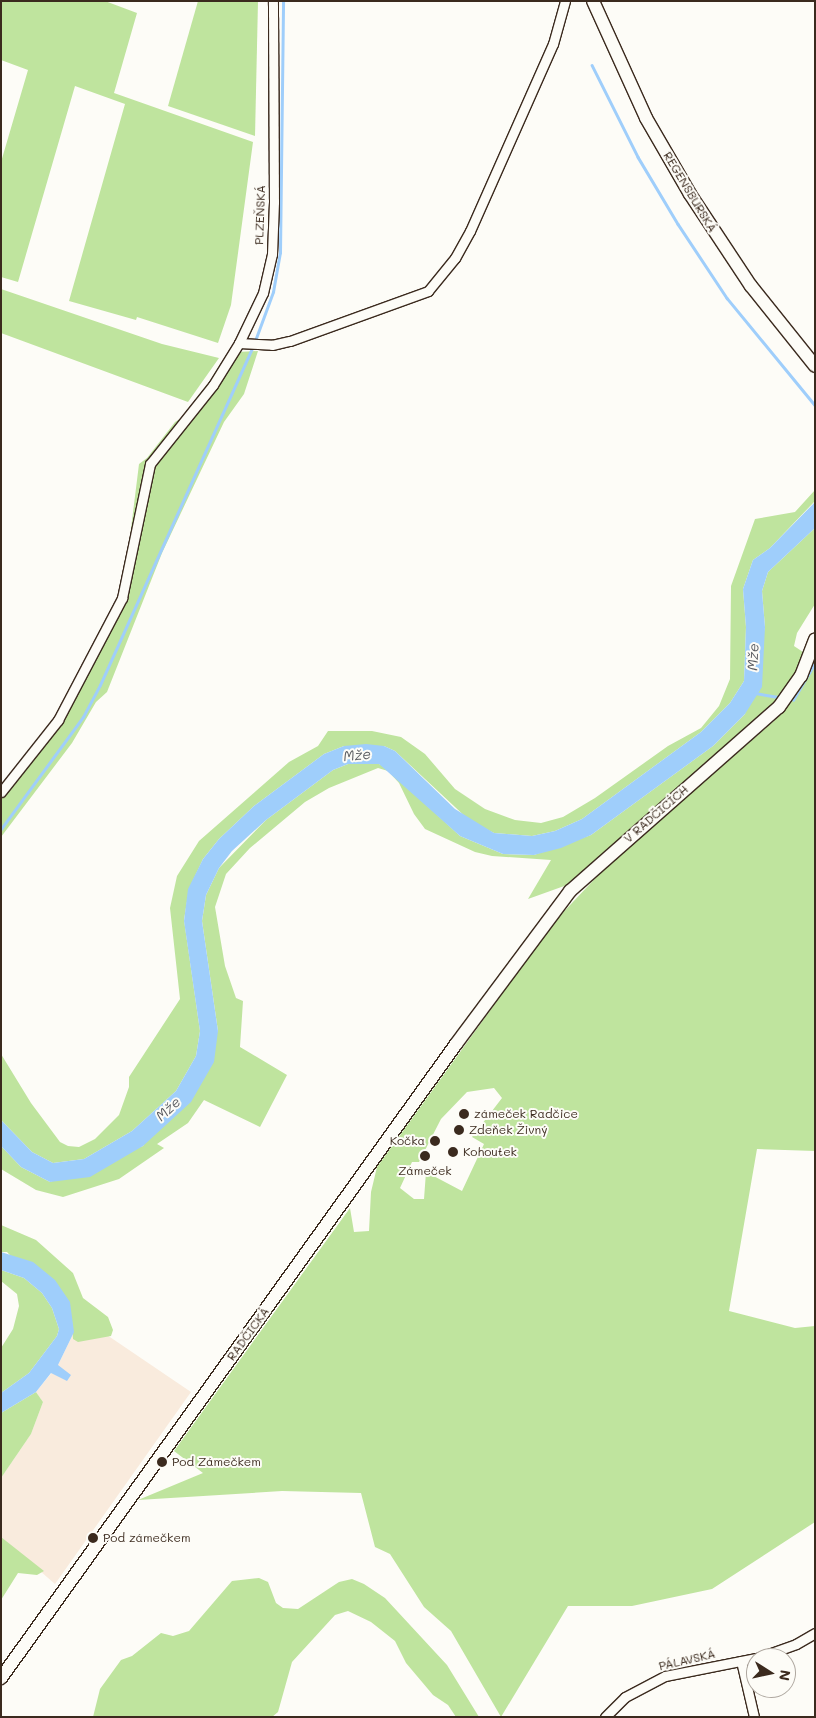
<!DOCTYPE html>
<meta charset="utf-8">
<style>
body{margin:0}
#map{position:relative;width:816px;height:1718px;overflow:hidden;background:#fdfcf7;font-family:Mali,sans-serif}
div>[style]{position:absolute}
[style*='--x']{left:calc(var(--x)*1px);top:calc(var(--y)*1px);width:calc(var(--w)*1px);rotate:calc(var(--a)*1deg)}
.built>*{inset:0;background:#f9ebdd}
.green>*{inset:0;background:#bfe49e}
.water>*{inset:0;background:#9fcefb}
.stream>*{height:2.5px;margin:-1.25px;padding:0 1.25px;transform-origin:1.25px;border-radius:1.25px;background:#9fcefb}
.roads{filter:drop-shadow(1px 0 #3b2a1e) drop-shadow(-1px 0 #3b2a1e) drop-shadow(0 1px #3b2a1e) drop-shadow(0 -1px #3b2a1e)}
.street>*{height:9px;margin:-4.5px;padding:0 4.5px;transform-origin:4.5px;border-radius:4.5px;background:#fdfcf7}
.secondary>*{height:12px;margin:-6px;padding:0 6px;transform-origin:6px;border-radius:6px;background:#fdfcf7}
.dots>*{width:14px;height:14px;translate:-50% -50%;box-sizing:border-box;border:2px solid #fdfcf7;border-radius:50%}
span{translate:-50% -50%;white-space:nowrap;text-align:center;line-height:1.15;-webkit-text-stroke:4px #fdfcf7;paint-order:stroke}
.street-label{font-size:12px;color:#3b2a1e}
.poi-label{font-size:12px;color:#3b2a1e}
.left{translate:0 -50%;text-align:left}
.right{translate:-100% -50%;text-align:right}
.water-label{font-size:14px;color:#595b60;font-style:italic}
.frame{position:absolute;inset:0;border:2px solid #3b2a1e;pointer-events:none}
.north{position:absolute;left:746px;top:1648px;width:50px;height:50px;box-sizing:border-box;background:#fdfcf7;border:1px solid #afa8a0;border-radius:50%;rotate:100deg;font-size:14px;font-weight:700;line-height:20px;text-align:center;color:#3b2a1e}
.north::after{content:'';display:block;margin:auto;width:18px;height:22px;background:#3b2a1e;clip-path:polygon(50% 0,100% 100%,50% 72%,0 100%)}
</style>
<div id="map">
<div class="built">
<i style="clip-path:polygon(74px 1332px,104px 1333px,191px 1392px,55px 1584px,1px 1537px,1px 1478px,31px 1434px,43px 1402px,36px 1392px,58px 1365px)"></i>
</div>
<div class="green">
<i style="clip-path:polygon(1px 1px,105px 1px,137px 13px,114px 93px,253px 142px,231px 305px,218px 343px,137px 317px,136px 320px,69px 301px,125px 104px,75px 86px,18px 282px,1px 277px,1px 162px,28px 70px,1px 60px)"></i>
<i style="clip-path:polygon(198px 1px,258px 1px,255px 136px,168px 106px)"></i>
<i style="clip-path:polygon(1px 289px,162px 344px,219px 358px,188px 402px,1px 333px)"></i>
<i style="clip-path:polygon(258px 351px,244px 394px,224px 422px,162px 553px,107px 692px,96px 702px,72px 743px,1px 837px,1px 786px,51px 725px,124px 585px,139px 464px,147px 458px,175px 422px,200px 406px,238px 352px)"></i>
<i style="clip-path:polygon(815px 490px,814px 502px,770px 548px,753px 560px,743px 589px,746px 627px,744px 681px,730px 703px,701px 732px,582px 819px,555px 831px,532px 836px,494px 833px,470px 821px,395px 751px,384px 746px,344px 746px,324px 754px,254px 806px,219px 839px,203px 859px,189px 889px,184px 920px,200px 1031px,196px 1056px,176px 1091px,132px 1131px,84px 1159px,53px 1163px,32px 1152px,1px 1120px,1px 1054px,31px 1103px,60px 1142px,68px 1146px,79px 1147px,95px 1139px,119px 1115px,129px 1087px,129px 1077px,180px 999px,170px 908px,177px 876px,199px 841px,289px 762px,318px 746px,328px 731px,372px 731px,401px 737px,425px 754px,455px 789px,485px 809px,515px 820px,541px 823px,563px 817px,595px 798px,668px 746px,701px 728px,719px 706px,730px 679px,731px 586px,755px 519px,795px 512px)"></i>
<i style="clip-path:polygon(evenodd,815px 528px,815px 604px,797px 633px,794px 646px,812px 658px,815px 651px,815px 1151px,757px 1149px,729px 1311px,795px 1328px,815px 1326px,815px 1522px,712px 1589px,632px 1606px,568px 1606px,501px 1717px,451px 1631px,424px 1607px,390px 1554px,375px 1547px,361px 1493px,282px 1491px,138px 1500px,203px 1473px,174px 1451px,350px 1208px,354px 1232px,369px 1231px,371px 1192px,377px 1167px,554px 922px,606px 867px,775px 720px,794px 696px,567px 885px,528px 899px,551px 860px,492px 856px,475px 852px,425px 829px,414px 814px,399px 783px,388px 771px,378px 768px,329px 788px,305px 802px,250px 848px,226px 874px,215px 907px,225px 966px,236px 998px,243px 1001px,240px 1047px,287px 1075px,260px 1127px,204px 1100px,188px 1123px,157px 1144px,164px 1148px,119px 1179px,63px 1197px,36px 1190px,1px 1169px,1px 1146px,21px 1167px,50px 1182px,143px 1146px,218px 1031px,202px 921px,206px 895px,219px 868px,266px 820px,333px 770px,348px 764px,379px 764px,384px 766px,460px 836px,503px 854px,534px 855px,591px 835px,713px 746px,745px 714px,765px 627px,762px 591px,768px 572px,815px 528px,494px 1088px,502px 1098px,472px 1137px,484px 1144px,462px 1191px,426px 1172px,424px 1199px,414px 1199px,400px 1188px,412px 1162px,419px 1162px,441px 1119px,467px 1092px,494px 1088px)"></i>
<i style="clip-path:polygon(1px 1225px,36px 1240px,73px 1273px,83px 1298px,108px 1317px,113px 1330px,111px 1336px,78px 1342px,73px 1339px,72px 1322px,7px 1252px,1px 1252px)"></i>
<i style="clip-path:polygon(1px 1270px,24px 1278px,42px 1293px,52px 1308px,59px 1329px,57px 1336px,29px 1373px,1px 1393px,1px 1348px,13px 1329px,19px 1306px,17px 1294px,1px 1281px)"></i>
<i style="clip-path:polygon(36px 1392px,43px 1402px,31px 1434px,1px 1478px,1px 1413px)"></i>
<i style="clip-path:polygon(1px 1537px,44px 1571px,37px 1575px,18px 1573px,1px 1600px)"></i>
<i style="clip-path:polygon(259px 1578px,268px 1582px,276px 1603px,283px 1608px,298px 1609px,339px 1582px,352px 1579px,364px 1584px,385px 1598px,447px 1665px,479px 1717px,456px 1717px,448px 1705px,433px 1695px,406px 1663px,395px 1641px,371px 1622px,348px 1611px,335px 1615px,292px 1662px,278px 1712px,272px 1717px,93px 1717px,100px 1689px,121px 1660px,132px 1656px,161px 1633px,173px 1636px,189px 1631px,232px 1581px)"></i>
</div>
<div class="water">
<i style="clip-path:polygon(815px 502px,815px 528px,768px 572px,762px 591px,765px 627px,762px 687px,745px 714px,713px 746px,591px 835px,561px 848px,534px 855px,503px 854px,460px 836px,379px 764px,348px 764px,333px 770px,266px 820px,232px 851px,219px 868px,206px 895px,202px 921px,218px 1031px,214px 1062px,191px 1102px,143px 1146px,90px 1177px,50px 1182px,21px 1167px,1px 1146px,1px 1120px,32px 1152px,53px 1163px,84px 1159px,132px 1131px,176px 1091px,196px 1056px,200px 1031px,184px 921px,188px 889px,203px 859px,219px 839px,254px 806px,324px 754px,344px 746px,366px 744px,384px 746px,395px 751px,455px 809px,494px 833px,532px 836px,555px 831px,582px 819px,701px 732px,730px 703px,744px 681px,746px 627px,743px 589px,753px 560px,770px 548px)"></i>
<i style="clip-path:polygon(1px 1252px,33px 1262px,55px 1280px,70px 1302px,74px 1332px,58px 1365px,71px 1375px,67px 1381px,51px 1373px,36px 1392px,1px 1413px,1px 1393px,29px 1373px,57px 1336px,59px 1329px,52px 1308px,42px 1293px,24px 1278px,1px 1270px)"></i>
</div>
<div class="stream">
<i style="--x:592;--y:65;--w:103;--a:63.4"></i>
<i style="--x:638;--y:157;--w:78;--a:59.2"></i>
<i style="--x:678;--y:224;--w:89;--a:56.5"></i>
<i style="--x:727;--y:298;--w:139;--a:50.6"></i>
<i style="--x:255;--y:341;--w:52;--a:-69.8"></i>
<i style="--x:273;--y:292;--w:40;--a:-80"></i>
<i style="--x:280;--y:253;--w:252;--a:-89.3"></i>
<i style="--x:755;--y:693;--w:23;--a:10"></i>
<i style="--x:793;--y:700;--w:43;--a:-59.3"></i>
<i style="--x:1;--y:829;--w:139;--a:-53.8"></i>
<i style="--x:83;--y:717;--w:36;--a:-62"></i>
<i style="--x:100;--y:685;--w:372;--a:-65.7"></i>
</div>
<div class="roads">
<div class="street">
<i style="--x:239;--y:343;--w:33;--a:3"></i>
<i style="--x:272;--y:345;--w:18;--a:-13"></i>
<i style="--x:290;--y:341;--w:147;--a:-19.9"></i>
<i style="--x:428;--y:291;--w:43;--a:-50.7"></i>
<i style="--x:455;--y:258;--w:31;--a:-61"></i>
<i style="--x:470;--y:231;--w:205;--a:-66.1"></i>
<i style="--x:553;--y:44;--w:45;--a:-74.4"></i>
<i style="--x:1;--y:792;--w:92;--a:-51.6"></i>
<i style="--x:58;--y:720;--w:138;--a:-62.3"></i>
<i style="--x:122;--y:598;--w:137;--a:-78.2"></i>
<i style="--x:150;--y:464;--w:101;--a:-51.4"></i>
<i style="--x:213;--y:385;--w:49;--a:-58.2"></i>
<i style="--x:239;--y:343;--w:55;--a:-64.4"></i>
<i style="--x:263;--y:293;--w:40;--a:-77"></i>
<i style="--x:272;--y:254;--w:52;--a:-87.8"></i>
<i style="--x:274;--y:202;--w:201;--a:-90.3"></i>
<i style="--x:757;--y:1658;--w:41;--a:-19.7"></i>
<i style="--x:796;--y:1644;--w:22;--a:-30"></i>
<i style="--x:741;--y:1661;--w:57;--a:76.9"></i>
<i style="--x:605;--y:1717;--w:28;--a:-45"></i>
<i style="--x:625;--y:1697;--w:45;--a:-27.7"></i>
<i style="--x:665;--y:1676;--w:93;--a:-11.2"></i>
</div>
<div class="secondary">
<i style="--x:593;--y:1;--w:128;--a:65.6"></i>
<i style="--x:646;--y:118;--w:88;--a:59.9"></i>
<i style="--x:690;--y:194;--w:110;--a:56.5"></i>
<i style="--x:751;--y:286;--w:102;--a:51.3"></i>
<i style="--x:1;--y:1678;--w:780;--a:-54.33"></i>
<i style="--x:456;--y:1044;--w:191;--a:-53.3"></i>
<i style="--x:570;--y:891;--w:278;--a:-41.4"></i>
<i style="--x:779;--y:707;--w:38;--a:-55"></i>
<i style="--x:801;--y:676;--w:39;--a:-69"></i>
</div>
</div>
<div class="dots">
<i style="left:464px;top:1114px;background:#3b2a1e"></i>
<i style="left:459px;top:1130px;background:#3b2a1e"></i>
<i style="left:435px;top:1141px;background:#3b2a1e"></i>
<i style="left:453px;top:1152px;background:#3b2a1e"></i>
<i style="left:425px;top:1156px;background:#3b2a1e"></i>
<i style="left:162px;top:1462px;background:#3b2a1e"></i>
<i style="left:93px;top:1538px;background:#3b2a1e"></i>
</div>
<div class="street-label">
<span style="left:690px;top:192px;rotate:59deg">REGENSBURSKÁ</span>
<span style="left:260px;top:215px;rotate:-88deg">PLZEŇSKÁ</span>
<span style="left:656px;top:814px;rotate:-41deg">V RADČICÍCH</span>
<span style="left:248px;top:1334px;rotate:-54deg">RADČICKÁ</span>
<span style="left:687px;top:1660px;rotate:-13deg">PÁLAVSKÁ</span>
</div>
<div class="poi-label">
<span class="left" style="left:474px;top:1114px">zámeček Radčice</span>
<span class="left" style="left:469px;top:1130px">Zdeňek Živný</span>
<span class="right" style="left:425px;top:1141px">Kočka</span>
<span class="left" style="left:463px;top:1152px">Kohoutek</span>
<span style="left:425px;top:1171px">Zámeček</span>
<span class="left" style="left:172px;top:1462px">Pod Zámečkem</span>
<span class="left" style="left:103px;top:1538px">Pod zámečkem</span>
</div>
<div class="water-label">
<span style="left:753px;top:657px;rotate:-87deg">Mže</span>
<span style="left:357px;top:755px;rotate:-6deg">Mže</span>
<span style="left:168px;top:1109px;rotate:-43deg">Mže</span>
</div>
<div class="frame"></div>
<div class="north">N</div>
</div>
